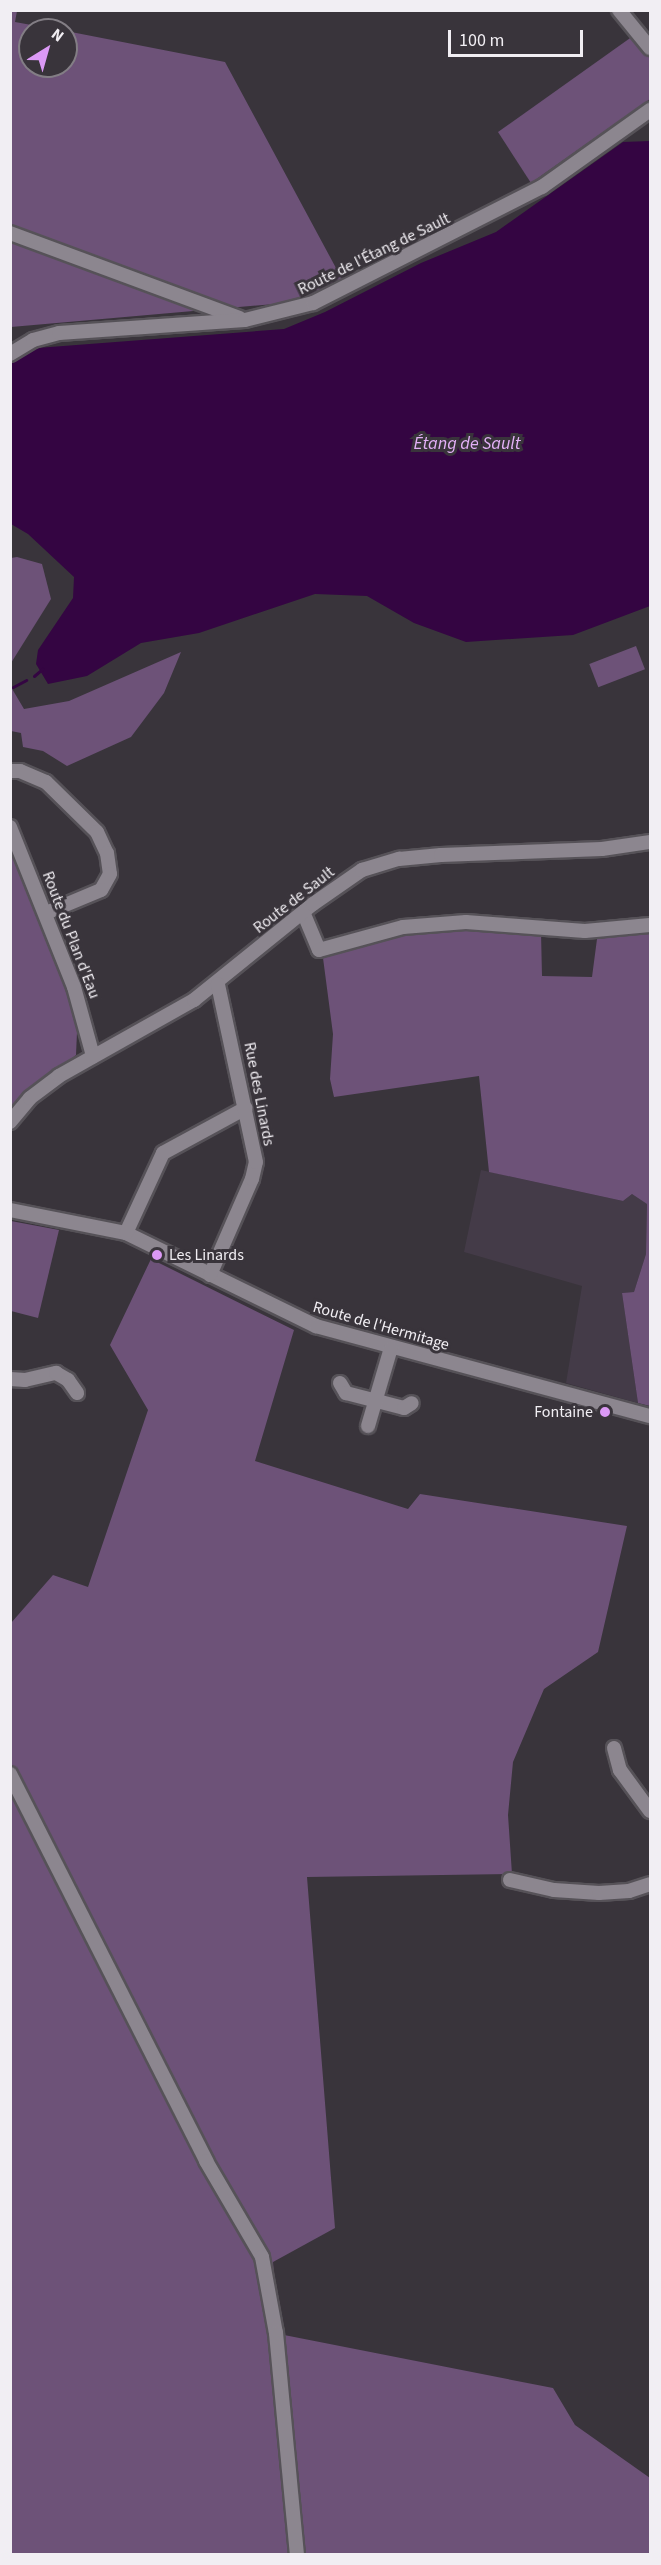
<!DOCTYPE html>
<meta charset="utf-8">
<style>
body{margin:0}
#map{position:relative;width:661px;height:2565px;overflow:hidden;background:#39343b;font-family:"Source Sans 3",sans-serif}
div>[style]{position:absolute}
[style*='--x']{left:calc(var(--x)*1px);top:calc(var(--y)*1px);width:calc(var(--w)*1px);rotate:calc(var(--a)*1deg)}
.built>*{inset:0;background:#443b48}
.green>*{inset:0;background:#6d5278;transform-origin:0 0}
.water>*{inset:0;background:#340542}
.stream>*{height:3px;margin:-1.5px;padding:0 1.5px;transform-origin:1.5px;border-radius:1.5px;background:#340542}
.roads{filter:drop-shadow(2px 0 #565258) drop-shadow(-2px 0 #565258) drop-shadow(0 2px #565258) drop-shadow(0 -2px #565258)}
.minor>*{height:14px;margin:-7px;padding:0 7px;transform-origin:7px;border-radius:7px;background:#8c868f}
.dots>*{width:16px;height:16px;translate:-50% -50%;box-sizing:border-box;border:3px solid #39343b;border-radius:50%}
span{translate:-50% -50%;white-space:nowrap;text-align:center;line-height:1.15;-webkit-text-stroke:6px #39343b;paint-order:stroke}
.street-label{font-size:16px;color:#f1eef3}
.poi-label{font-size:16px;color:#f1eef3}
.left{translate:0 -50%;text-align:left}
.right{translate:-100% -50%;text-align:right}
.water-label{font-size:18px;color:#e3b0f7;font-style:italic}
.frame{position:absolute;inset:0;border:12px solid #f1eef3;pointer-events:none}
.north{position:absolute;left:18px;top:18px;width:60px;height:60px;box-sizing:border-box;background:#39343b;border:2px solid #837e85;border-radius:50%;rotate:37deg;font-size:16px;font-weight:700;line-height:24px;text-align:center;color:#f1eef3}
.north::after{content:'';display:block;margin:auto;width:21px;height:27px;background:#db99f5;clip-path:polygon(50% 0,100% 100%,50% 72%,0 100%)}
.scale{position:absolute;left:448px;top:30px;width:135px;height:27px;box-sizing:border-box;border:3px solid #f1eef3;border-top:0;padding-left:8px;font-size:18px;line-height:21px;white-space:nowrap;color:#f1eef3;-webkit-text-stroke:4px #39343b;paint-order:stroke}
</style>
<div id="map">
<div class="built">
<i style="clip-path:polygon(481px 1170px,623px 1201px,632px 1194px,647px 1204px,646px 1254px,634px 1292px,622px 1293px,638px 1403px,566px 1383px,582px 1286px,464px 1252px)"></i>
</div>
<div class="green">
<i style="clip-path:polygon(11px 11px,17px 11px,15px 22px,59px 30px,30px 30px,30px 66px,66px 66px,66px 31px,225px 62px,343px 281px,286px 303px,11px 327px)"></i>
<i style="clip-path:polygon(633px 36px,650px 57px,650px 99px,531px 183px,498px 132px)"></i>
<i style="clip-path:polygon(17px 557px,42px 564px,51px 599px,11px 663px,11px 558px)"></i>
<i style="left:636px;top:646px;width:25px;height:50px;rotate:69deg"></i>
<i style="clip-path:polygon(181px 652px,164px 693px,131px 737px,67px 766px,43px 751px,23px 747px,21px 733px,11px 731px,11px 687px,24px 709px,69px 701px)"></i>
<i style="clip-path:polygon(10px 850px,78px 1010px,76px 1055px,11px 1110px)"></i>
<i style="clip-path:polygon(407px 926px,541px 932px,542px 976px,592px 977px,597px 939px,650px 933px,650px 1406px,638px 1403px,622px 1293px,634px 1292px,646px 1254px,647px 1204px,632px 1194px,623px 1201px,489px 1172px,479px 1076px,334px 1097px,330px 1079px,333px 1034px,323px 958px)"></i>
<i style="clip-path:polygon(11px 1221px,59px 1230px,38px 1318px,11px 1311px)"></i>
<i style="clip-path:polygon(151px 1259px,294px 1330px,255px 1461px,408px 1509px,420px 1494px,627px 1526px,598px 1652px,544px 1689px,513px 1762px,508px 1815px,512px 1874px,307px 1877px,335px 2228px,273px 2262px,279px 2334px,553px 2388px,575px 2425px,650px 2478px,650px 2554px,11px 2554px,11px 1623px,53px 1575px,88px 1587px,148px 1410px,110px 1345px)"></i>
</div>
<div class="water">
<i style="clip-path:polygon(650px 141px,650px 606px,573px 635px,466px 642px,414px 623px,367px 596px,315px 594px,199px 633px,141px 643px,87px 676px,48px 684px,36px 664px,38px 650px,73px 598px,74px 577px,28px 534px,11px 524px,11px 350px,284px 329px,325px 312px,421px 263px,496px 232px,623px 142px)"></i>
</div>
<div class="stream">
<i style="--x:34;--y:676;--w:11;--a:-41"></i>
<i style="--x:13;--y:687;--w:15;--a:-28"></i>
</div>
<div class="roads">
<div class="minor">
<i style="--x:619;--y:10;--w:49;--a:50.8"></i>
<i style="--x:10;--y:233;--w:245;--a:20.3"></i>
<i style="--x:10;--y:354;--w:27;--a:-31"></i>
<i style="--x:33;--y:340;--w:27;--a:-15"></i>
<i style="--x:59;--y:333;--w:186;--a:-4"></i>
<i style="--x:245;--y:320;--w:70;--a:-14"></i>
<i style="--x:313;--y:303;--w:257;--a:-26.9"></i>
<i style="--x:542;--y:187;--w:133;--a:-35.5"></i>
<i style="--x:10;--y:771;--w:10;--a:0"></i>
<i style="--x:20;--y:771;--w:28;--a:23"></i>
<i style="--x:46;--y:782;--w:71;--a:44.4"></i>
<i style="--x:97;--y:832;--w:23;--a:65"></i>
<i style="--x:107;--y:853;--w:21;--a:82"></i>
<i style="--x:110;--y:874;--w:18;--a:119"></i>
<i style="--x:101;--y:890;--w:60;--a:157.3"></i>
<i style="--x:10;--y:827;--w:172;--a:68.2"></i>
<i style="--x:74;--y:987;--w:72;--a:74.6"></i>
<i style="--x:303;--y:912;--w:41;--a:67.2"></i>
<i style="--x:319;--y:950;--w:87;--a:-15.3"></i>
<i style="--x:403;--y:927;--w:63;--a:-4.5"></i>
<i style="--x:466;--y:922;--w:119;--a:4.3"></i>
<i style="--x:585;--y:931;--w:65;--a:-5.3"></i>
<i style="--x:10;--y:1122;--w:31;--a:-50"></i>
<i style="--x:30;--y:1098;--w:36;--a:-37"></i>
<i style="--x:59;--y:1076;--w:155;--a:-29.4"></i>
<i style="--x:194;--y:1000;--w:153;--a:-38.9"></i>
<i style="--x:313;--y:904;--w:60;--a:-34.8"></i>
<i style="--x:362;--y:870;--w:39;--a:-17"></i>
<i style="--x:399;--y:859;--w:42;--a:-5.4"></i>
<i style="--x:441;--y:855;--w:161;--a:-2.1"></i>
<i style="--x:602;--y:849;--w:49;--a:-8.3"></i>
<i style="--x:10;--y:1210;--w:118;--a:11.2"></i>
<i style="--x:126;--y:1233;--w:212;--a:26.1"></i>
<i style="--x:316;--y:1326;--w:346;--a:15.1"></i>
<i style="--x:126;--y:1233;--w:88;--a:-65.2"></i>
<i style="--x:163;--y:1153;--w:94;--a:-28.5"></i>
<i style="--x:210;--y:1275;--w:105;--a:-66.4"></i>
<i style="--x:252;--y:1179;--w:17;--a:-77"></i>
<i style="--x:256;--y:1162;--w:182;--a:-102.1"></i>
<i style="--x:10;--y:1379;--w:15;--a:4"></i>
<i style="--x:25;--y:1380;--w:32;--a:-13"></i>
<i style="--x:56;--y:1373;--w:14;--a:30"></i>
<i style="--x:68;--y:1380;--w:16;--a:55"></i>
<i style="--x:340;--y:1383;--w:12;--a:59"></i>
<i style="--x:346;--y:1393;--w:60;--a:14.5"></i>
<i style="--x:404;--y:1408;--w:9;--a:-32"></i>
<i style="--x:368;--y:1426;--w:81;--a:-73.6"></i>
<i style="--x:614;--y:1748;--w:23;--a:75"></i>
<i style="--x:620;--y:1770;--w:51;--a:53.8"></i>
<i style="--x:10;--y:1774;--w:434;--a:63.1"></i>
<i style="--x:206;--y:2161;--w:111;--a:59.7"></i>
<i style="--x:262;--y:2257;--w:77;--a:79.6"></i>
<i style="--x:276;--y:2333;--w:222;--a:84.6"></i>
<i style="--x:510;--y:1880;--w:45;--a:12.8"></i>
<i style="--x:554;--y:1890;--w:45;--a:3.8"></i>
<i style="--x:599;--y:1893;--w:30;--a:-4"></i>
<i style="--x:629;--y:1891;--w:22;--a:-18"></i>
</div>
</div>
<div class="dots">
<i style="left:157px;top:1255px;background:#db99f5"></i>
<i style="left:605px;top:1412px;background:#db99f5"></i>
</div>
<div class="street-label">
<span style="left:374px;top:254px;rotate:-26deg">Route de l'Étang de Sault</span>
<span style="left:294px;top:900px;rotate:-38deg">Route de Sault</span>
<span style="left:71px;top:935px;rotate:69deg">Route du Plan d'Eau</span>
<span style="left:259px;top:1094px;rotate:79deg">Rue des Linards</span>
<span style="left:381px;top:1326px;rotate:16deg">Route de l'Hermitage</span>
</div>
<div class="poi-label">
<span class="left" style="left:169px;top:1255px">Les Linards</span>
<span class="right" style="left:593px;top:1412px">Fontaine</span>
</div>
<div class="water-label">
<span style="left:467px;top:444px">Étang de Sault</span>
</div>
<div class="frame"></div>
<div class="north">N</div>
<div class="scale">100 m</div>
</div>
